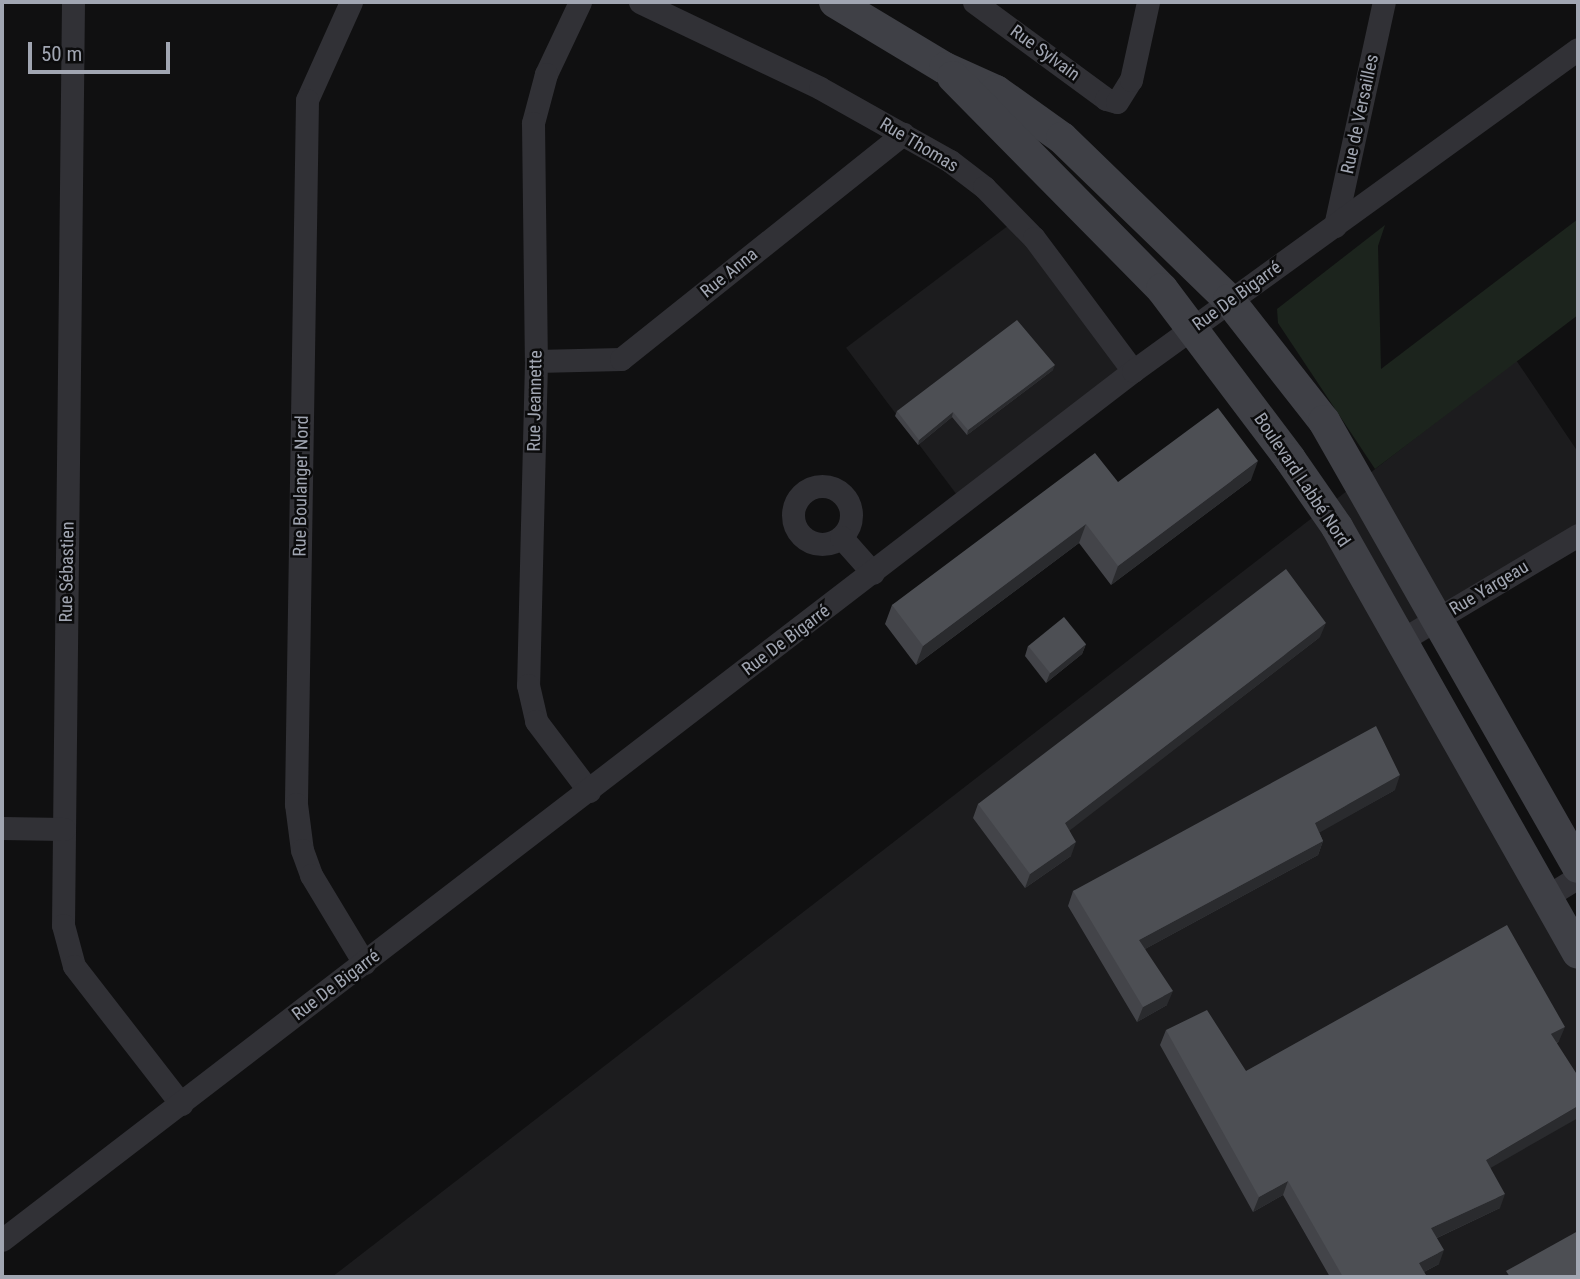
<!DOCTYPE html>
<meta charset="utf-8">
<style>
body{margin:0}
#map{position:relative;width:1580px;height:1279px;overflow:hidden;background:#101011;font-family:"Roboto Condensed",sans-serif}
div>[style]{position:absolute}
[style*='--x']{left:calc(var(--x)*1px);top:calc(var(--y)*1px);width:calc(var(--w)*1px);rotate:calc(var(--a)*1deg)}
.built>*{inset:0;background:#1c1c1e;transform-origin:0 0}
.green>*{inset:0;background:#1c241d}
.street>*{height:23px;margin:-11.5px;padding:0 11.5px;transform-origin:11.5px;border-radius:11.5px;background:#313136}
.street>.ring{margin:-11.5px;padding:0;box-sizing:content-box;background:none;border:23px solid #313136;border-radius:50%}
.secondary>*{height:32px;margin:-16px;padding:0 16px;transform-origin:16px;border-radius:16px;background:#3f4046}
.wall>*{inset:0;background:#434449}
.shaded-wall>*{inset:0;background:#2a2b2e}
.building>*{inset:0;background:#4d4f54;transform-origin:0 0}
span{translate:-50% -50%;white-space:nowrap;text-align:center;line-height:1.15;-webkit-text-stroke:5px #0b0b0c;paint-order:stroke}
.street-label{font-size:18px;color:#a1a6b2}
.frame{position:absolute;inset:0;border:4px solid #a1a6b2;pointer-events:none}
.scale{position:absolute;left:28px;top:42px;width:142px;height:32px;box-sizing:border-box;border:4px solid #a1a6b2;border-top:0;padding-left:9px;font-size:21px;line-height:24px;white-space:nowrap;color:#a1a6b2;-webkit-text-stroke:5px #0b0b0c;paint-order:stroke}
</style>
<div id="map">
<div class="built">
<i style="left:1013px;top:222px;width:185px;height:209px;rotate:53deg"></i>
<i style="clip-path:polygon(1516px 360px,1578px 452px,1578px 546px,1399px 657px,1578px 969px,1578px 1277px,332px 1277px)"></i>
</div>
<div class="green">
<i style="clip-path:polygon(1578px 219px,1578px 315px,1375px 469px,1278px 323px,1277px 309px,1385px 225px,1378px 246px,1381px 369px)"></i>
</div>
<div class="street">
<i style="--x:73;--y:2;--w:923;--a:90.62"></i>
<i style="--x:63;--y:925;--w:42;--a:75"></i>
<i style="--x:74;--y:966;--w:175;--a:52.2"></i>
<i style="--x:351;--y:2;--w:107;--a:114.2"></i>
<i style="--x:307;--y:100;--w:704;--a:90.9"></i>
<i style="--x:296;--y:804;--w:46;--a:82.6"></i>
<i style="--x:302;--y:850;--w:27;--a:70"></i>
<i style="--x:311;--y:875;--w:103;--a:58.9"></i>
<i style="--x:580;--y:2;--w:80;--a:115.3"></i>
<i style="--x:546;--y:74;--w:51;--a:104.9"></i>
<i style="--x:533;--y:123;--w:238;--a:89.3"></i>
<i style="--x:536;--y:361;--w:324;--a:91.4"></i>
<i style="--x:528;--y:685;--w:37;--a:77"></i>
<i style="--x:536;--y:721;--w:88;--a:52.9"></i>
<i style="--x:640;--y:2;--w:199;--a:25.5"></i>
<i style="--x:820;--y:88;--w:149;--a:29.3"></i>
<i style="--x:950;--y:161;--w:43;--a:37.4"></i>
<i style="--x:984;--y:187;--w:71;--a:45.6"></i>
<i style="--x:1034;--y:238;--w:166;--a:53.3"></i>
<i style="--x:974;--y:2;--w:164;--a:36.3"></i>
<i style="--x:1106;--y:99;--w:11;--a:15"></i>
<i style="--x:1117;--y:102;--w:26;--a:-58"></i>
<i style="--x:1131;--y:80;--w:80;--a:-77.7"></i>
<i style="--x:1335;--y:226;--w:229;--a:-77.7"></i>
<i style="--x:536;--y:361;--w:85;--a:-1.3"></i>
<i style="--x:621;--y:359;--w:361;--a:-38.6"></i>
<i class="ring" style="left:793px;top:486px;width:35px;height:35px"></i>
<i style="--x:841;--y:537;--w:48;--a:48.4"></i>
<i style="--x:1400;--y:641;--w:207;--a:-30.8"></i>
<i style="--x:2;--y:828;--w:62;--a:0.9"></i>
<i style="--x:1546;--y:897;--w:38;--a:-32"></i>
<i style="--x:2;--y:1240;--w:1426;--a:-37.54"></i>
<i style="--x:1133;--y:371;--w:549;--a:-35.89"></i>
</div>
<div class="secondary">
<i style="--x:835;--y:2;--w:128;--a:31"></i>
<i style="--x:945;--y:68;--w:56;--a:24.3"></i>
<i style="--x:996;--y:91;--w:81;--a:35.5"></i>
<i style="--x:1062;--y:138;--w:233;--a:44.1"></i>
<i style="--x:1229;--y:300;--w:154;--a:51.9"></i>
<i style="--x:1324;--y:421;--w:513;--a:60.34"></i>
<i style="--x:953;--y:77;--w:298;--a:45.4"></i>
<i style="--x:1162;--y:289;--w:213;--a:53"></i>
<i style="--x:1290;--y:459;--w:83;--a:55.3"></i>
<i style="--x:1337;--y:527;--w:489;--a:60.5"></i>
</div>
<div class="wall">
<i style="clip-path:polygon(1053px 370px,967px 435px,952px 417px,918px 445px,895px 416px,897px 411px)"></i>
<i style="clip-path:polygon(1251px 480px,1111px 585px,1079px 543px,916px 665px,885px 624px,892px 605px,1118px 482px)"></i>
<i style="clip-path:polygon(1320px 637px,1069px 830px,1071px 856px,1025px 888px,973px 818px,978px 804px)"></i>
<i style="clip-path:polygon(1086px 644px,1082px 654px,1046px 683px,1025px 656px,1028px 646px)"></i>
<i style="clip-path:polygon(1395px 790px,1319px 832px,1323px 841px,1318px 855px,1145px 949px,1167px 1005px,1137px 1022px,1068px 906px,1073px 891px)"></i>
<i style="clip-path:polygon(1166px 1030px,1246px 1071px,1559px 1041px,1557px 1043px,1490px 1168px,1500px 1208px,1437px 1238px,1439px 1264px,1424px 1272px,1427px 1277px,1330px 1277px,1283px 1195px,1253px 1212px,1160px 1045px)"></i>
</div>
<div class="shaded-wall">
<i style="clip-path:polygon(1055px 365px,1053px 370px,967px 435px,968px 430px)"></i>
<i style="clip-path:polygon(953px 412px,952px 417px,918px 445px,919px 440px)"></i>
<i style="clip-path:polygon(1258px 461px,1251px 480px,1111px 585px,1118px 566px)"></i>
<i style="clip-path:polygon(1086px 524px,1079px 543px,916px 665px,923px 646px)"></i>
<i style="clip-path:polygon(1326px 623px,1320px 637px,1060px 838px,1065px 823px)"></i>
<i style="clip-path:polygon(1086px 644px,1082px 654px,1046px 683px,1050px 673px)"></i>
<i style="clip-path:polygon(1400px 775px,1395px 790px,1310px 838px,1315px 823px)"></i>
<i style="clip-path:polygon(1323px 841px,1318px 855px,1134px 955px,1139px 940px)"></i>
<i style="clip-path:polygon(1076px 842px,1071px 856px,1025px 888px,1030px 874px)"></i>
<i style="clip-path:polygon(1173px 991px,1167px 1005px,1137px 1022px,1143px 1007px)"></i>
<i style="clip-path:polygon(1565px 1027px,1559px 1041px,1546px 1049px,1551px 1034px)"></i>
<i style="clip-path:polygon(1578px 1106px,1578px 1118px,1480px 1174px,1486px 1160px)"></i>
<i style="clip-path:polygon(1288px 1181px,1283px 1195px,1253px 1212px,1259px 1197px)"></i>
<i style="clip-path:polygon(1505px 1194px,1500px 1208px,1426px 1243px,1431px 1228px)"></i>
<i style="clip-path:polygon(1444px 1250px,1439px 1264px,1414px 1277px,1419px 1263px)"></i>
</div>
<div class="building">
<i style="clip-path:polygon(1017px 320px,1055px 365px,968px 430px,953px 412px,919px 440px,897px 411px)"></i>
<i style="clip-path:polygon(1218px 408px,1258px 461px,1118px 566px,1086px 524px,923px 646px,892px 605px,1095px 453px,1118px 482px)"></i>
<i style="clip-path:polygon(1286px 569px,1326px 623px,1065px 823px,1076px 842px,1030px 874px,978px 804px)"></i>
<i style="left:1064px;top:617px;width:35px;height:46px;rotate:51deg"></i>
<i style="clip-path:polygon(1376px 726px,1400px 775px,1315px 823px,1323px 841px,1139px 940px,1173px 991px,1143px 1007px,1073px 891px)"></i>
<i style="clip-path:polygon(1507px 925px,1565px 1027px,1551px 1034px,1578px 1076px,1578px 1106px,1486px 1160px,1505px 1194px,1431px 1228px,1444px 1250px,1419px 1263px,1427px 1277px,1343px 1277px,1288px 1181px,1259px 1197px,1166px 1030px,1207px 1010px,1246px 1071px)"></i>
<i style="clip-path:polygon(1578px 1231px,1578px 1277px,1510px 1277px,1506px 1271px)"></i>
</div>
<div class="street-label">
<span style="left:1045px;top:53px;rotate:36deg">Rue Sylvain</span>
<span style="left:1360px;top:114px;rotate:-78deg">Rue de Versailles</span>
<span style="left:919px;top:145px;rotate:31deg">Rue Thomas</span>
<span style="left:729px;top:273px;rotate:-39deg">Rue Anna</span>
<span style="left:1237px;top:296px;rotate:-36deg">Rue De Bigarré</span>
<span style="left:535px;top:401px;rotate:-89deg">Rue Jeannette</span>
<span style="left:1302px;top:480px;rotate:56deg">Boulevard Labbé Nord</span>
<span style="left:301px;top:486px;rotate:-89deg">Rue Boulanger Nord</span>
<span style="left:67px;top:572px;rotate:-89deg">Rue Sébastien</span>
<span style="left:1489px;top:588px;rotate:-31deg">Rue Yargeau</span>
<span style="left:786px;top:640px;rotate:-37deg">Rue De Bigarré</span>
<span style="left:336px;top:985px;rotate:-37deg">Rue De Bigarré</span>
</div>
<div class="frame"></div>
<div class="scale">50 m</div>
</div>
